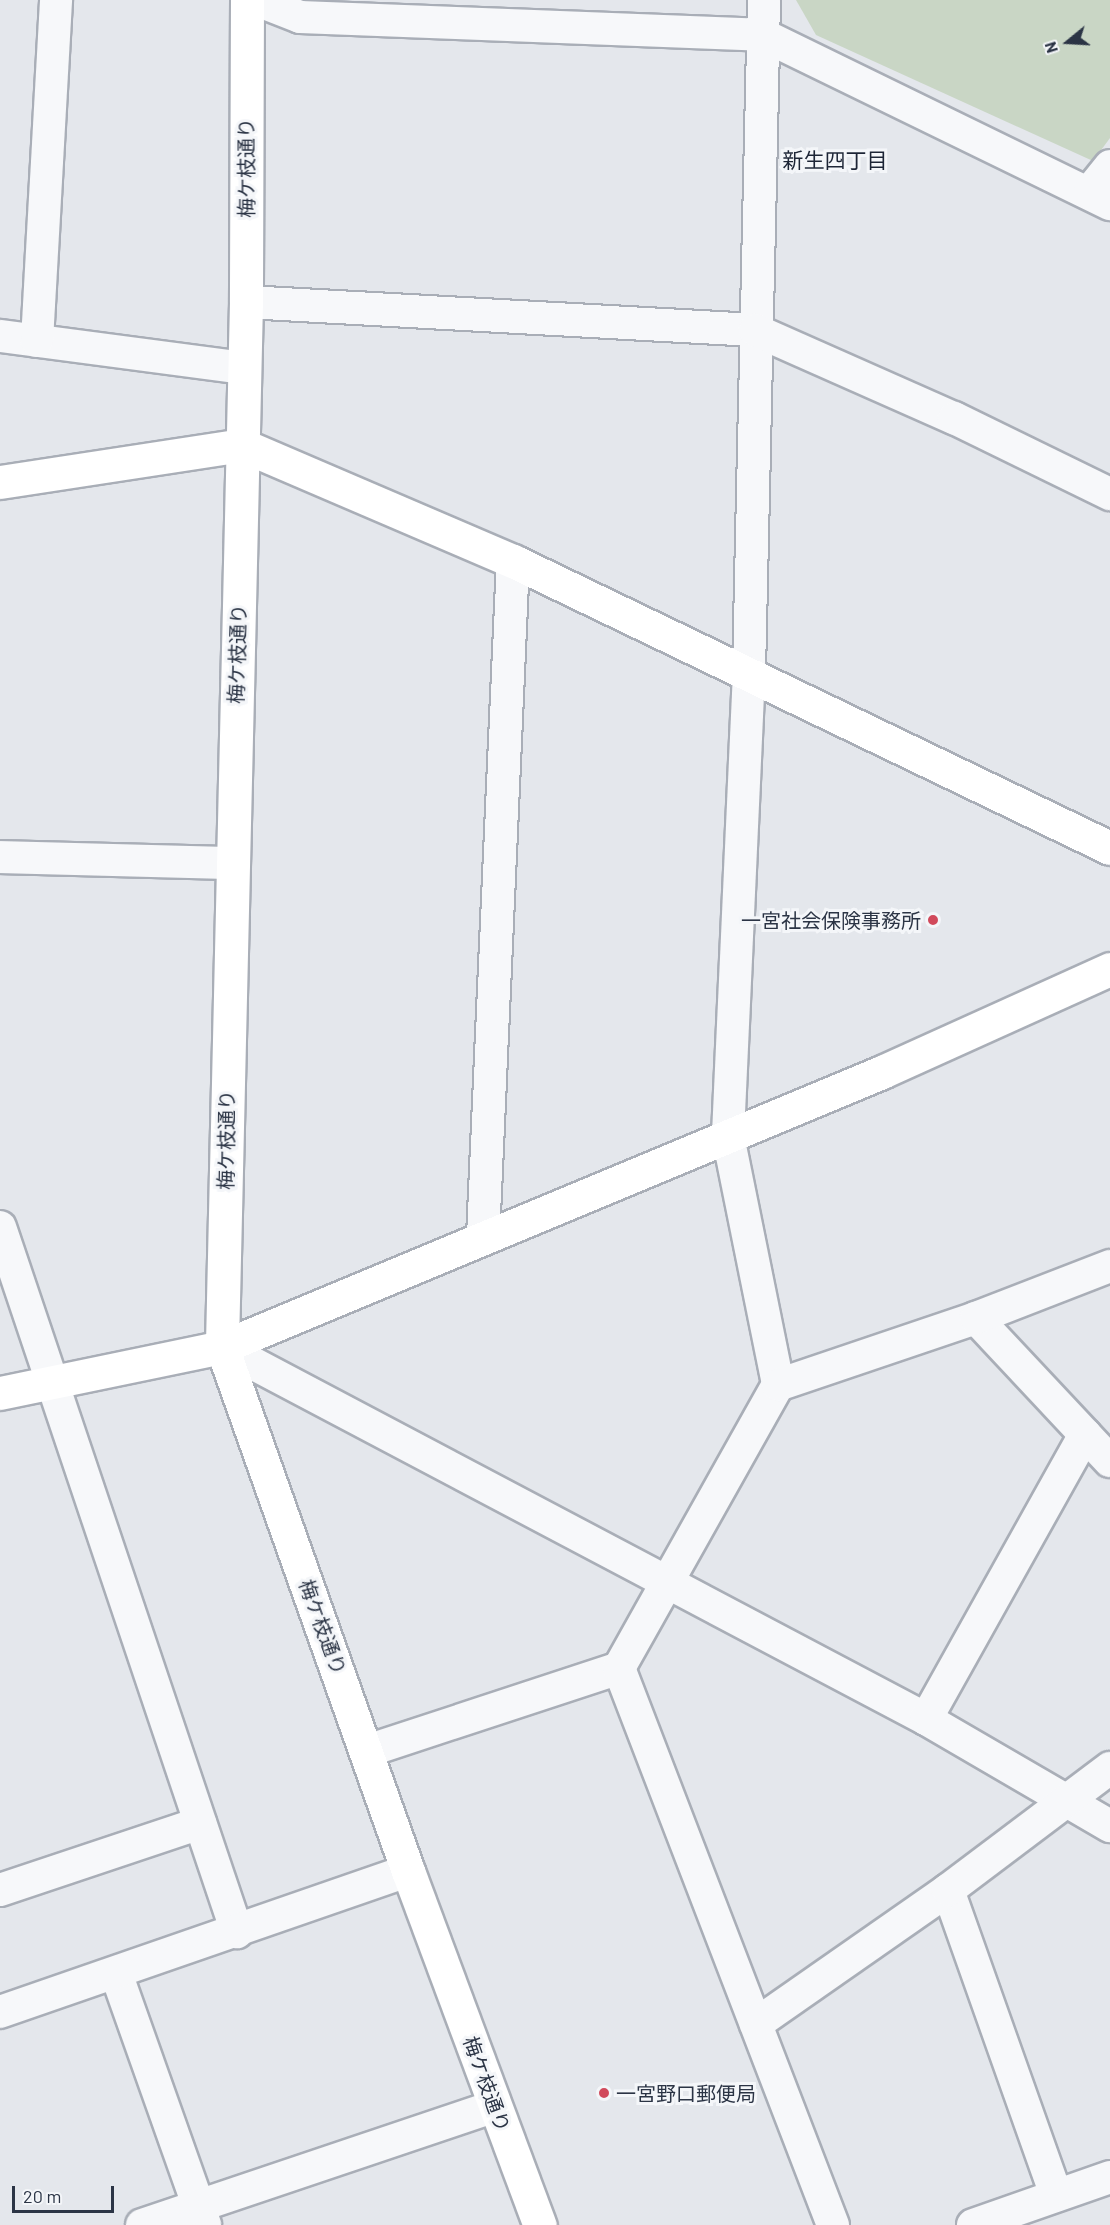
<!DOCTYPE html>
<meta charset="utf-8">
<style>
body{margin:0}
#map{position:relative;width:1110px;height:2225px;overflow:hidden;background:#e4e7ec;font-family:Barlow,"Noto Sans JP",sans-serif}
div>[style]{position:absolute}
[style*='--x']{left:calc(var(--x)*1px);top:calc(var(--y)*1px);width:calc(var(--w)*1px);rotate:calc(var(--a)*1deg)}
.green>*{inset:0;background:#c9d6c5}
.roads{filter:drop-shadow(2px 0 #a9aeb7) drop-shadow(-2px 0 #a9aeb7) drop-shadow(0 2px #a9aeb7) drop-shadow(0 -2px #a9aeb7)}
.street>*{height:32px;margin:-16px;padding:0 16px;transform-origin:16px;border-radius:16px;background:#f7f8fa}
.secondary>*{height:33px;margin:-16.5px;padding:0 16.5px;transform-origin:16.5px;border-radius:16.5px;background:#fff}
.dots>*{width:16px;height:16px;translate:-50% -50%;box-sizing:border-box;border:3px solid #f4f6f9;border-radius:50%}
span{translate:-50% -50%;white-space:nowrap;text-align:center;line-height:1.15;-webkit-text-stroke:6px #f4f6f9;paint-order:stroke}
.street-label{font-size:20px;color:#2b3445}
.poi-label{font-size:20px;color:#2b3445}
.right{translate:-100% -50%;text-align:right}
.left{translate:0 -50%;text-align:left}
.neighbourhood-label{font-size:21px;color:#1d2536}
.north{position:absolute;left:1038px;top:12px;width:60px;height:60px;-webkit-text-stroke:4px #f4f6f9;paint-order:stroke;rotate:252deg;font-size:16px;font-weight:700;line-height:24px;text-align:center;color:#2b3445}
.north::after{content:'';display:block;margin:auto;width:21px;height:27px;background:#2b3445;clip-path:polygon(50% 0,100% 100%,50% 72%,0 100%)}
.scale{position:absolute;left:12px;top:2186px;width:102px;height:27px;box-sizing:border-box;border:3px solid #2b3445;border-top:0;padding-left:8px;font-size:18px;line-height:21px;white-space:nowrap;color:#2b3445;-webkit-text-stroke:4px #f4f6f9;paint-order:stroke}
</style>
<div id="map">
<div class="green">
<i style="clip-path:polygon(796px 0,1110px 0,1110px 138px,1093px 161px,816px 35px)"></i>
</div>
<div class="roads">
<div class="street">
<i style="--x:257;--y:0;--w:46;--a:21.6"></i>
<i style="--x:300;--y:17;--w:463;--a:2.2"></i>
<i style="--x:763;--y:35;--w:386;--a:26"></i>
<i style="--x:764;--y:0;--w:672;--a:91.28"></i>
<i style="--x:749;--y:672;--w:464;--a:92.6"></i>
<i style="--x:728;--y:1136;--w:254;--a:78.6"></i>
<i style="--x:1090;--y:191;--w:32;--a:-51"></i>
<i style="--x:246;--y:302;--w:510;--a:3.15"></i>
<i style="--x:755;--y:330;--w:218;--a:23.9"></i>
<i style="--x:954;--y:418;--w:174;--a:26"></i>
<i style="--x:0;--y:336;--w:246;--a:7.5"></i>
<i style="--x:37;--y:341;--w:342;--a:-86.8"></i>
<i style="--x:0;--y:857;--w:231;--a:1.5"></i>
<i style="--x:0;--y:1227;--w:744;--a:71.42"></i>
<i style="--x:483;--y:1237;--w:677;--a:-87.46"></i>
<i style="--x:976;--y:1318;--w:196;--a:46.9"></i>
<i style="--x:222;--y:1347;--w:796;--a:27.85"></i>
<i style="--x:926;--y:1719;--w:213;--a:30.2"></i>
<i style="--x:926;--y:1719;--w:326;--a:-60.8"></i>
<i style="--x:367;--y:1751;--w:265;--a:-18.2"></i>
<i style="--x:0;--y:1890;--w:211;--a:-18.5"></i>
<i style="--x:948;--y:1890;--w:324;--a:70.5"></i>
<i style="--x:116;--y:1973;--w:267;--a:70.5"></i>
<i style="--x:0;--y:2012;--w:432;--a:-19.1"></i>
<i style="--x:756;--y:2024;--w:234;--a:-34.9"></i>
<i style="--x:948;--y:1890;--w:203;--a:-37"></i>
<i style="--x:142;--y:2225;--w:373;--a:-18.6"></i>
<i style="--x:833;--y:2225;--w:597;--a:-111.02"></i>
<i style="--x:619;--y:1668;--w:325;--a:-60.7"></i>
<i style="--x:778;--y:1385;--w:209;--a:-18.7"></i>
<i style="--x:976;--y:1318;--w:144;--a:-21.2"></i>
<i style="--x:973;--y:2225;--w:145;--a:-19.3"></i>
</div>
<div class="secondary">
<i style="--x:247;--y:0;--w:302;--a:90.2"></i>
<i style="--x:246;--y:302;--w:1045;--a:91.32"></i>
<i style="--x:222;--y:1347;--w:556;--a:70.46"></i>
<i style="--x:408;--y:1871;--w:378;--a:69.6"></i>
<i style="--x:0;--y:482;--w:245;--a:-8.7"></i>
<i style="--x:242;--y:445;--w:295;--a:23.2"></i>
<i style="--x:513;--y:561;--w:662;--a:25.68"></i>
<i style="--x:0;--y:1393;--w:227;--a:-11.7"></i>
<i style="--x:222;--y:1347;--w:715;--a:-22.62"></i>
<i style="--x:882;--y:1072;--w:250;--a:-24.3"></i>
</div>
</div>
<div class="dots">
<i style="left:933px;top:920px;background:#d1495b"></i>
<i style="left:604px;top:2093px;background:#d1495b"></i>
</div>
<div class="street-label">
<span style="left:246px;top:168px;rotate:-90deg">梅ケ枝通り</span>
<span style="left:237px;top:654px;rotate:-88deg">梅ケ枝通り</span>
<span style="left:226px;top:1140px;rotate:-89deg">梅ケ枝通り</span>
<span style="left:323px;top:1627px;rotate:70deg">梅ケ枝通り</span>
<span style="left:487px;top:2084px;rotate:70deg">梅ケ枝通り</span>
</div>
<div class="poi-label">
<span class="right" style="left:921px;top:920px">一宮社会保険事務所</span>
<span class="left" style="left:616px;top:2093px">一宮野口郵便局</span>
</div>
<div class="neighbourhood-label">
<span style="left:835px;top:160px">新生四丁目</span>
</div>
<div class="north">N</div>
<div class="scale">20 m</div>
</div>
